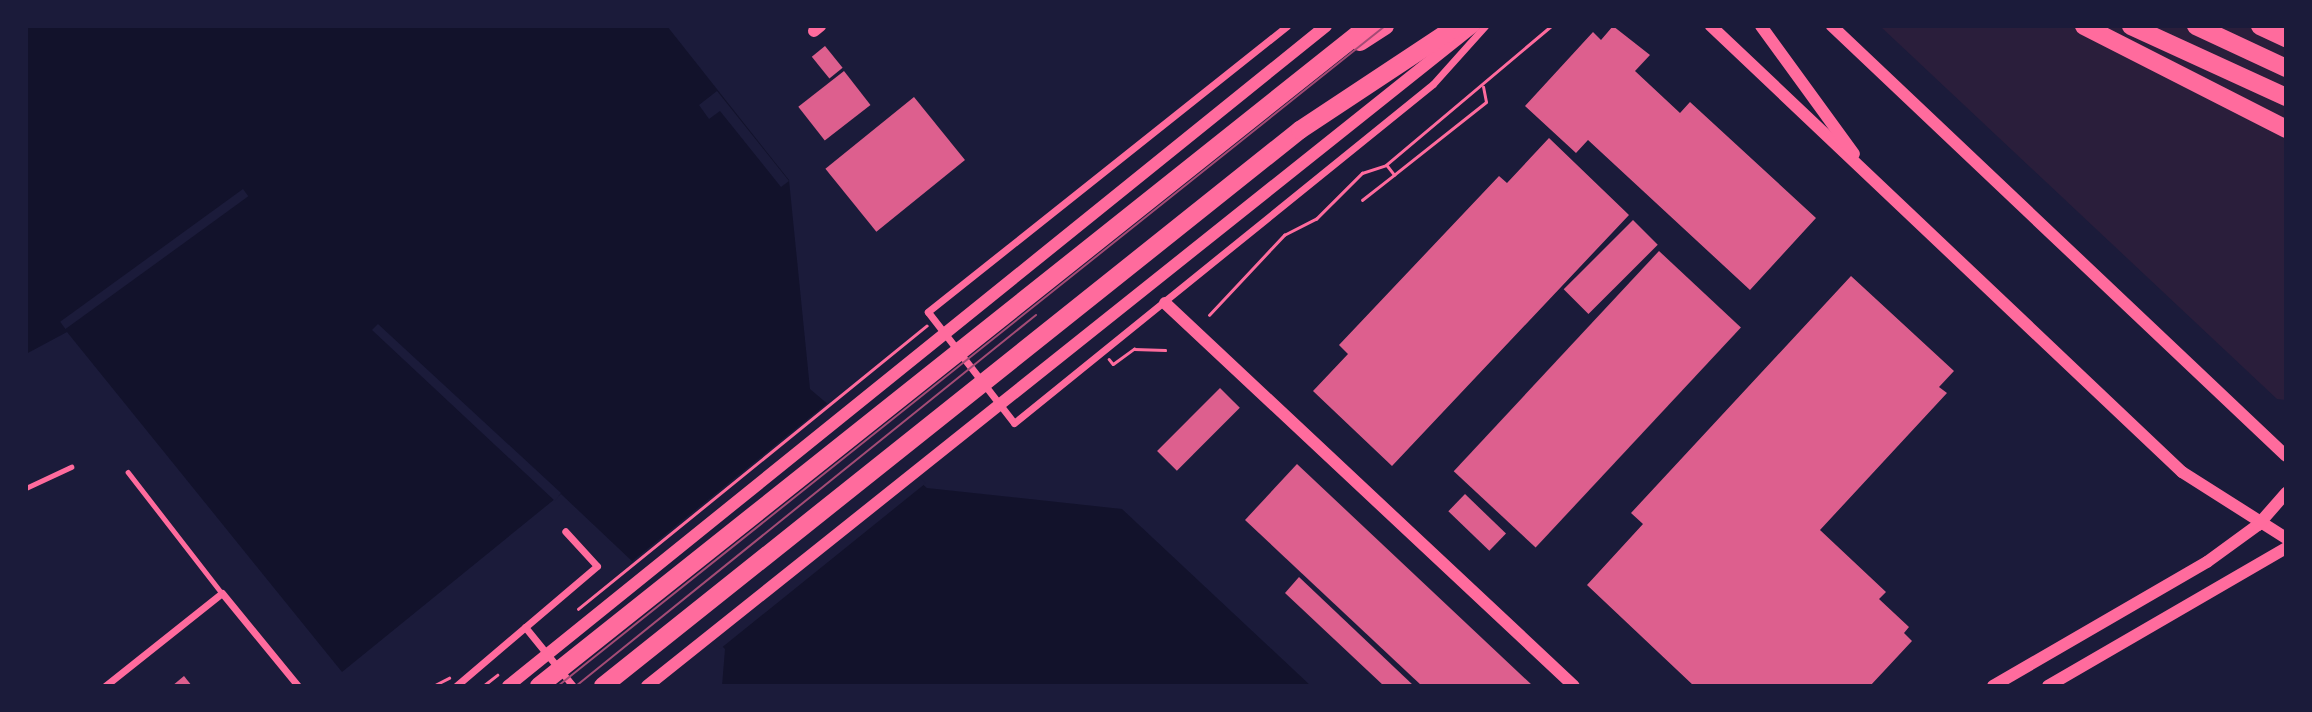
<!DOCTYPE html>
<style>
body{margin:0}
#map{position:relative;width:2312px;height:712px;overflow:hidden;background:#1b1b3a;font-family:"Noto Sans",sans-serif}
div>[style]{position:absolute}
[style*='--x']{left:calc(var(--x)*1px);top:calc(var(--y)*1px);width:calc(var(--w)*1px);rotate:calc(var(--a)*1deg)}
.green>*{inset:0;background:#2a1e3b}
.water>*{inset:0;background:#12122b}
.pier>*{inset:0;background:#1b1b3a;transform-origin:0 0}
.building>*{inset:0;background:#dd5f8e;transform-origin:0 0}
.path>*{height:2.5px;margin:-1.25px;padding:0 1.25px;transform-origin:1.25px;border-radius:1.25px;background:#ff6b9d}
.service>*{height:4.5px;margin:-2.25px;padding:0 2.25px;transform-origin:2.25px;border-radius:2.25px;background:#ff6b9d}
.minor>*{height:7px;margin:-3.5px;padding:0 3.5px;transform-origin:3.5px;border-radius:3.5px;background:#ff6b9d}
.tertiary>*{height:12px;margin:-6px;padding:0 6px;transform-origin:6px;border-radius:6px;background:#ff6b9d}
.motorway>*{height:18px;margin:-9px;padding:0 9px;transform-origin:9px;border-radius:9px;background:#ff6b9d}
.tram>*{height:2px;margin:-1px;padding:0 1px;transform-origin:1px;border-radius:1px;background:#a44b75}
span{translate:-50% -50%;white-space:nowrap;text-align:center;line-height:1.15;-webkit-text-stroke:5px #1b1b3a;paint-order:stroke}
.frame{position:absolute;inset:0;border:28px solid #1b1b3a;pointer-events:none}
</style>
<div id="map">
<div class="green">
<i style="clip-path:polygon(1880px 26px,2286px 26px,2286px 400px,2277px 399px)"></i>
</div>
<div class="water">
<i style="clip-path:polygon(26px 26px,667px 26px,789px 180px,810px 389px,927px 488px,1122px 509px,1311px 686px,722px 686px,725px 649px,561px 494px,342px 672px,67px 332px,26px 354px)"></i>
</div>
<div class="pier">
<i style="clip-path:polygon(717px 91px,789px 181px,781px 187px,720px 111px,709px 119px,699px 105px)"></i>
<i style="left:243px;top:189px;width:9px;height:226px;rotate:54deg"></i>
<i style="clip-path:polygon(378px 324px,561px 493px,555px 501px,372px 330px)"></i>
<i style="clip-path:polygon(830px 401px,926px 483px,720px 649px,630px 563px)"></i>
</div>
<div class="building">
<i style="clip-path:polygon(1613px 26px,1650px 55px,1635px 71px,1680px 113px,1690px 102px,1816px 218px,1750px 290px,1588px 140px,1576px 153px,1525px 106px,1593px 32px,1601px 40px)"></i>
<i style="left:825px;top:46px;width:28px;height:17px;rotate:51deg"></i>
<i style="left:844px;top:71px;width:43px;height:58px;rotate:52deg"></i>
<i style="left:914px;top:97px;width:81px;height:114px;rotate:51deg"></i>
<i style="clip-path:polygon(1549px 138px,1629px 215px,1392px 466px,1313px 391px,1348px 354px,1339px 345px,1499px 176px,1507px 183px)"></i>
<i style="left:1633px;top:220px;width:35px;height:98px;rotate:45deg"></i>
<i style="left:1659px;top:251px;width:112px;height:301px;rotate:43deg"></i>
<i style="clip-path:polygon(1851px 276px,1954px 371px,1939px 387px,1947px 393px,1820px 530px,1886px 592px,1879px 599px,1909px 627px,1904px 633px,1912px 641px,1870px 686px,1694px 686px,1587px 585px,1643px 524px,1631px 513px)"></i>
<i style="left:1220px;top:388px;width:28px;height:89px;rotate:45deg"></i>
<i style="clip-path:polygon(1297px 464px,1533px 686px,1422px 686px,1245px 520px)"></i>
<i style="left:1465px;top:494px;width:57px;height:24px;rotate:44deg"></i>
<i style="clip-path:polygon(1299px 577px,1414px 686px,1384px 686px,1285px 593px)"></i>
<i style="clip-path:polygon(184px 676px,192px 686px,172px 686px)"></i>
</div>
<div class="path">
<i style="--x:1394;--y:175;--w:117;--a:-38.4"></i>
<i style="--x:1486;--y:102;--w:15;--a:-101"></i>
<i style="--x:1362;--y:200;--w:41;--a:-38"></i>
<i style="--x:1394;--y:175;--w:11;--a:-128"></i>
<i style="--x:1209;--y:315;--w:110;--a:-46.8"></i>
<i style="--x:1284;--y:235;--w:36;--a:-27"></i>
<i style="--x:1316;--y:219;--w:65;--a:-45"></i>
<i style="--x:1362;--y:173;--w:25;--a:-18"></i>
<i style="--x:1386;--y:165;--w:216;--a:-40.1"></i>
<i style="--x:1109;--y:359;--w:6;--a:51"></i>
<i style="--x:1113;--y:364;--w:26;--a:-36"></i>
<i style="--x:1134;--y:349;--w:31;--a:2"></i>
<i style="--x:578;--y:609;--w:449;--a:-39.1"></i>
<i style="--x:433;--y:686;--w:18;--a:-27"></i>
<i style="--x:483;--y:686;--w:18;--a:-38"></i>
</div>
<div class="service">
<i style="--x:128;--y:472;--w:153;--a:52.2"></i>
<i style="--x:26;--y:488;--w:50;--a:-25"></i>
</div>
<div class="minor">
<i style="--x:1287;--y:26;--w:459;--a:141.5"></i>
<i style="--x:928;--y:312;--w:140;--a:52.2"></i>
<i style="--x:1014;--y:423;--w:539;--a:-38.98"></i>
<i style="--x:1433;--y:84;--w:78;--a:-48.1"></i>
<i style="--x:525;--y:627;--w:76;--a:50.9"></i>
<i style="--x:105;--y:686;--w:149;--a:-38.5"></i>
<i style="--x:222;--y:593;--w:120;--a:50.7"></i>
<i style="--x:456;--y:686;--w:185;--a:-40.4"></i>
<i style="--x:597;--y:566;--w:47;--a:-132.4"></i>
</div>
<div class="tertiary">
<i style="--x:1711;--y:26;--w:649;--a:43.44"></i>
<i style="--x:2182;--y:472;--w:123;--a:32.4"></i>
<i style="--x:1761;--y:26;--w:158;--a:54"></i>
<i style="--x:1832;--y:26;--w:625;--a:43.44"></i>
<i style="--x:814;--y:31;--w:8;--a:-40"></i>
<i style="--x:1165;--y:303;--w:560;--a:43.12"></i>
<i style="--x:508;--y:686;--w:1051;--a:-38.9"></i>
<i style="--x:647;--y:686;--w:1058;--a:-38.59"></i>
<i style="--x:1993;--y:686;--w:247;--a:-30.1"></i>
<i style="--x:2207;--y:562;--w:63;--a:-36"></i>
<i style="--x:2258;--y:525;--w:43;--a:-48.8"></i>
<i style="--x:2048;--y:686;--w:275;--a:-30.1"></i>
</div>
<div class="motorway">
<i style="--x:2084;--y:26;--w:227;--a:27"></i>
<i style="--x:2131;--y:26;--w:170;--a:24.6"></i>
<i style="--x:2196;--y:26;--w:99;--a:25"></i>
<i style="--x:2260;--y:26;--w:29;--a:25"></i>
<i style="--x:1360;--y:42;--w:30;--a:-33"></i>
<i style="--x:539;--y:686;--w:1060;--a:-38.52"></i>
<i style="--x:603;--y:686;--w:892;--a:-38.58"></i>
<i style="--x:1300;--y:130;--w:188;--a:-33.5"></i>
</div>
<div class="tram">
<i style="--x:558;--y:686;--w:1058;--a:-38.59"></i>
<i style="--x:576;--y:686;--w:591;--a:-38.89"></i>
</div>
<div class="frame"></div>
</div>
